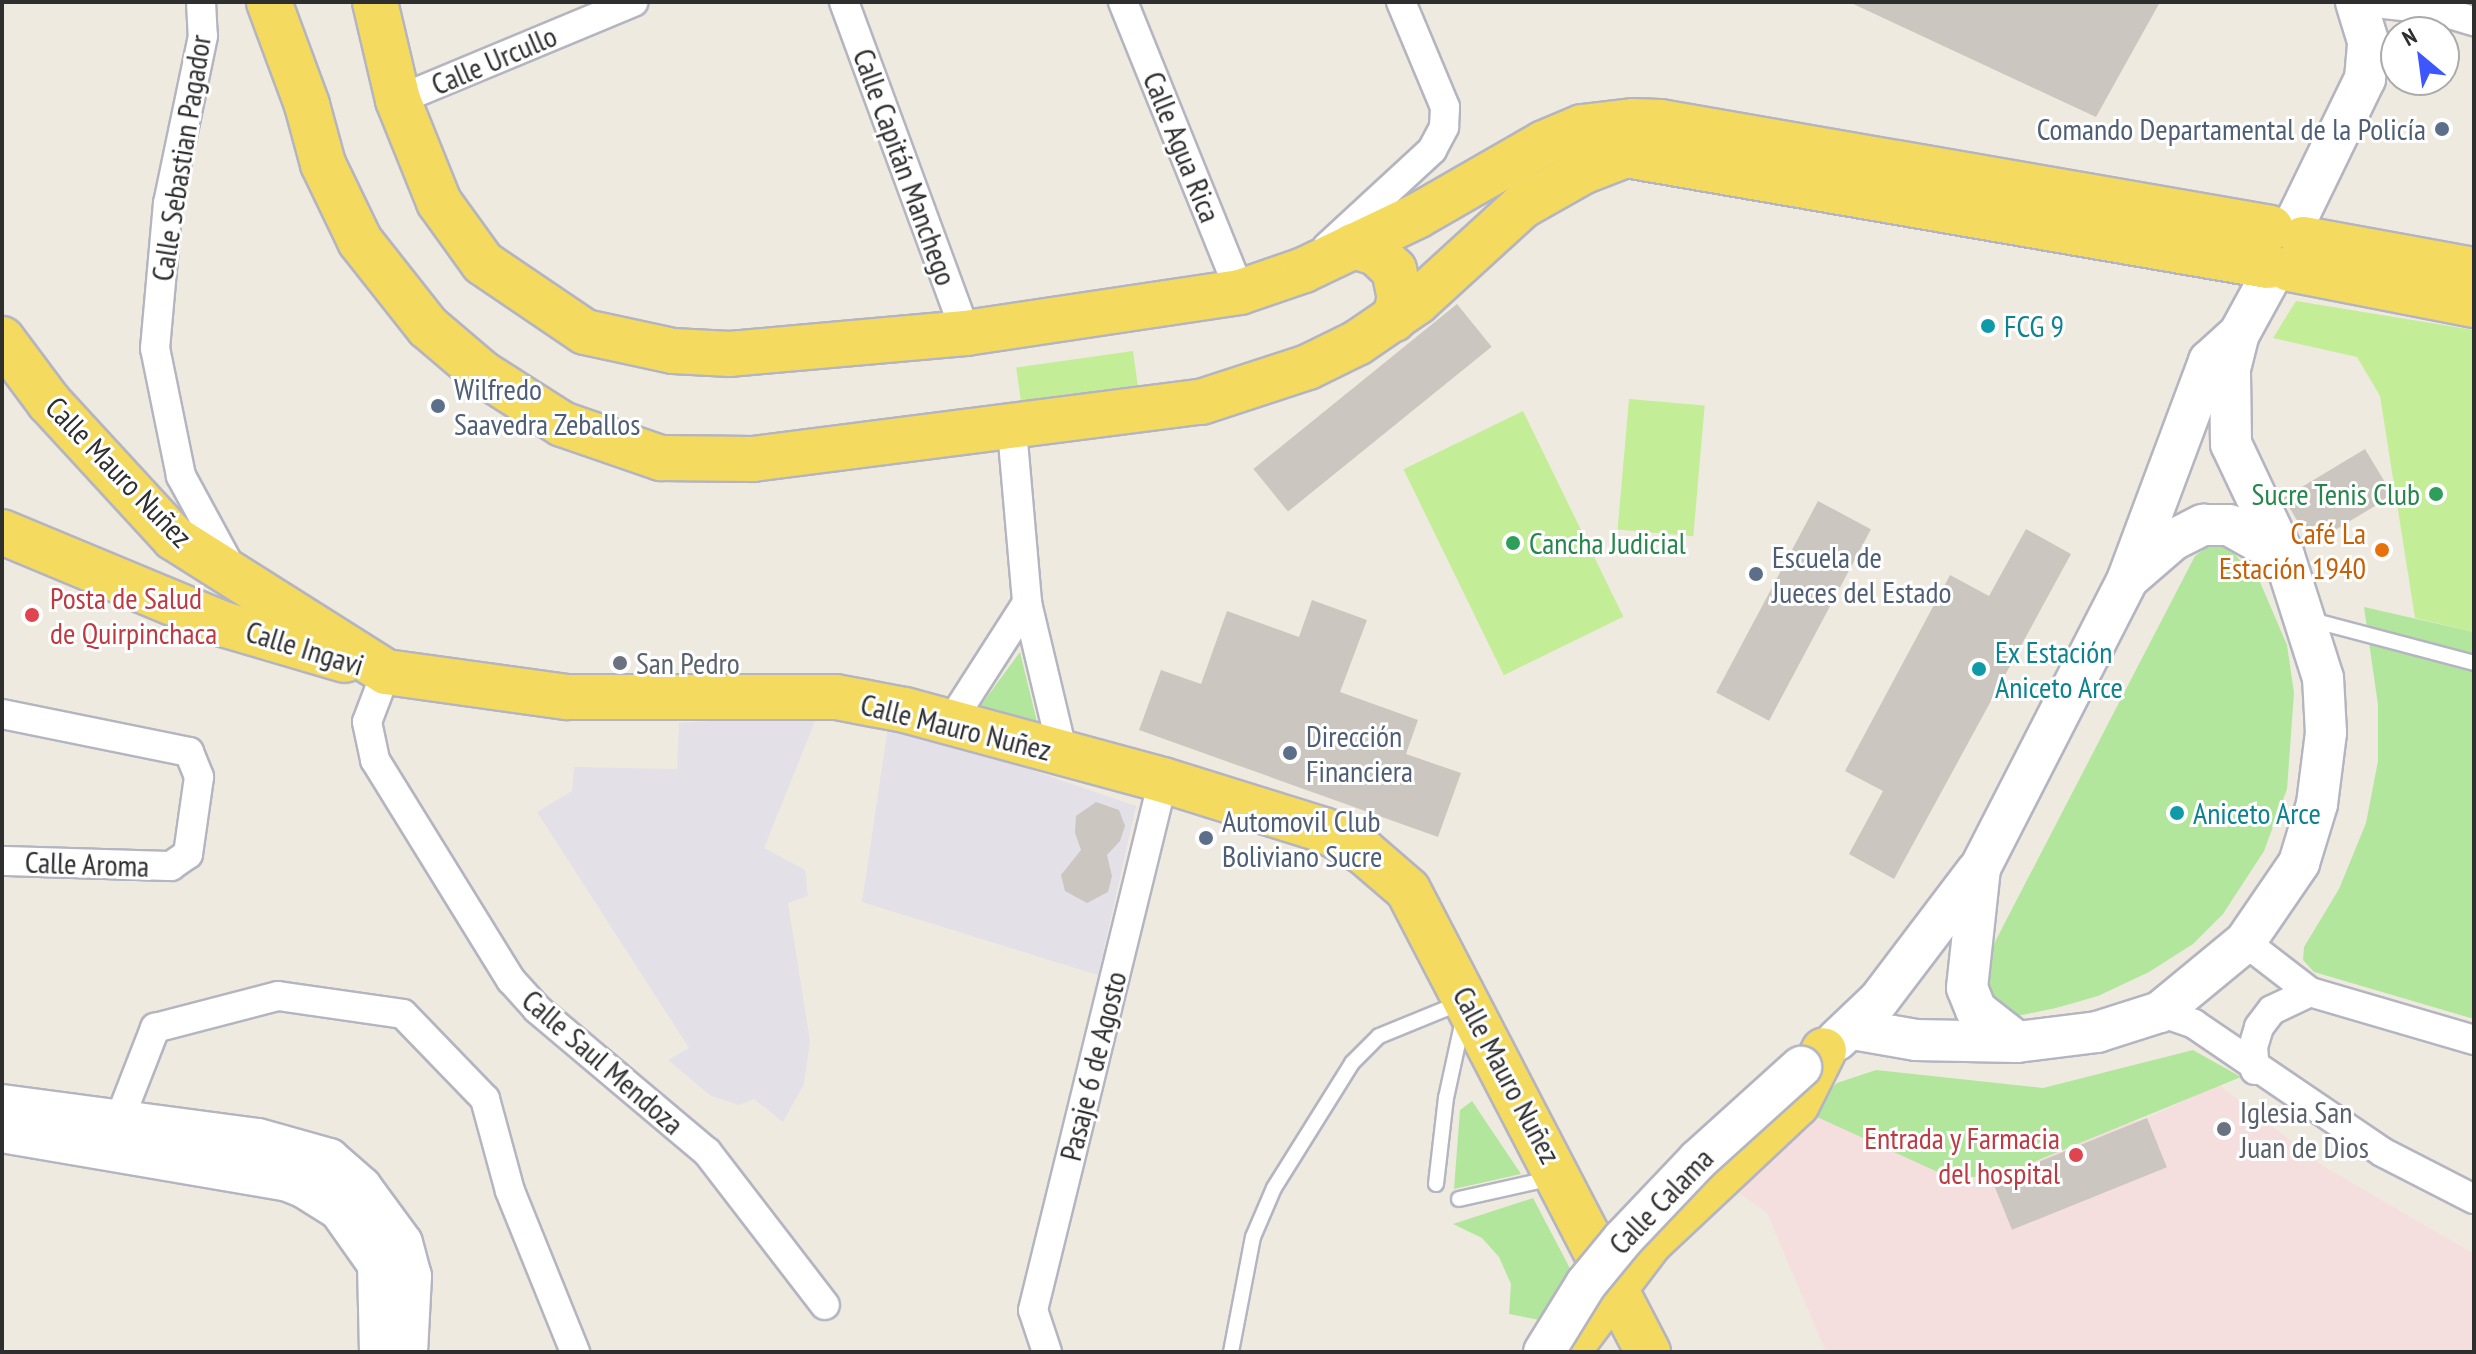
<!DOCTYPE html>
<meta charset="utf-8">
<style>
body{margin:0}
#map{position:relative;width:2476px;height:1354px;overflow:hidden;background:#efeae0;font-family:"PT Sans Narrow",sans-serif}
div>[style]{position:absolute}
[style*='--x']{left:calc(var(--x)*1px);top:calc(var(--y)*1px);width:calc(var(--w)*1px);rotate:calc(var(--a)*1deg)}
.industrial>*{inset:0;background:#e3e0e8}
.medical>*{inset:0;background:#f5dede}
.green>*{inset:0;background:#b1e69c}
.pitch>*{inset:0;background:#c4ed98;transform-origin:0 0}
.building>*{inset:0;background:#cbc6bf;transform-origin:0 0}
.roads{filter:drop-shadow(2px 0 #b4b5c1) drop-shadow(-2px 0 #b4b5c1) drop-shadow(0 2px #b4b5c1) drop-shadow(0 -2px #b4b5c1)}
.service>*{height:14px;margin:-7px;padding:0 7px;transform-origin:7px;border-radius:7px;background:#fff}
.minor>*{height:28px;margin:-14px;padding:0 14px;transform-origin:14px;border-radius:14px;background:#fff}
.secondary>*{height:40px;margin:-20px;padding:0 20px;transform-origin:20px;border-radius:20px;background:#fff}
.primary>*{height:44px;margin:-22px;padding:0 22px;transform-origin:22px;border-radius:22px;background:#f4db60}
.bridges{filter:drop-shadow(2px 0 #b4b5c1) drop-shadow(-2px 0 #b4b5c1) drop-shadow(0 2px #b4b5c1) drop-shadow(0 -2px #b4b5c1)}
.secondary-bridge>*{height:40px;margin:-20px;padding:0 20px;transform-origin:20px;border-radius:20px;background:#fff}
.dots>*{width:22px;height:22px;translate:-50% -50%;box-sizing:border-box;border:4px solid #fff;border-radius:50%}
span{translate:-50% -50%;white-space:nowrap;text-align:center;line-height:1.15;-webkit-text-stroke:6px #fff;paint-order:stroke}
.street-label{font-size:30px;color:#2e2e2e}
.service-label{font-size:30px;color:#4e5e75}
.right{translate:-100% -50%;text-align:right}
.left{translate:0 -50%;text-align:left}
.culture-label{font-size:30px;color:#0d838f}
.leisure-label{font-size:30px;color:#27864d}
.food-label{font-size:30px;color:#c56008}
.health-label{font-size:30px;color:#be3a42}
.worship-label{font-size:30px;color:#5b616d}
.frame{position:absolute;inset:0;border:4px solid #2e2e2e;pointer-events:none}
.north{position:absolute;left:2380px;top:16px;width:80px;height:80px;box-sizing:border-box;background:#fff;border:2px solid #ababab;border-radius:50%;rotate:331deg;font-size:22px;font-weight:700;line-height:32px;text-align:center;color:#2e2e2e}
.north::after{content:'';display:block;margin:auto;width:28px;height:36px;background:#3e56fe;clip-path:polygon(50% 0,100% 100%,50% 72%,0 100%)}
</style>
<div id="map">
<div class="industrial">
<i style="clip-path:polygon(818px 714px,764px 848px,805px 870px,808px 896px,788px 903px,810px 1041px,804px 1084px,783px 1122px,754px 1099px,739px 1105px,711px 1096px,668px 1060px,689px 1048px,537px 812px,572px 791px,574px 767px,677px 769px,679px 723px)"></i>
<i style="clip-path:polygon(889px 721px,1136px 806px,1098px 975px,862px 902px)"></i>
</div>
<div class="medical">
<i style="clip-path:polygon(2219px 1085px,2323px 1166px,2474px 1254px,2474px 1352px,1826px 1352px,1767px 1213px,1727px 1184px,1806px 1112px,1940px 1172px,2147px 1118px)"></i>
</div>
<div class="green">
<i style="clip-path:polygon(2227px 546px,2260px 582px,2287px 645px,2294px 693px,2287px 789px,2264px 851px,2223px 914px,2193px 944px,2149px 972px,2098px 996px,2056px 1008px,2017px 1016px,1995px 1006px,1983px 965px,2195px 556px,2207px 547px)"></i>
<i style="clip-path:polygon(2364px 607px,2474px 632px,2474px 1019px,2314px 972px,2303px 960px,2304px 947px,2339px 889px,2366px 823px,2378px 761px,2378px 705px)"></i>
<i style="clip-path:polygon(1020px 652px,1038px 726px,978px 709px)"></i>
<i style="clip-path:polygon(2193px 1050px,2241px 1077px,1992px 1179px,1940px 1173px,1806px 1112px,1837px 1083px,1876px 1070px,2043px 1088px)"></i>
<i style="clip-path:polygon(1472px 1101px,1521px 1174px,1454px 1189px,1460px 1110px)"></i>
<i style="clip-path:polygon(1533px 1198px,1573px 1274px,1545px 1321px,1509px 1314px,1511px 1284px,1499px 1257px,1482px 1238px,1453px 1224px)"></i>
</div>
<div class="pitch">
<i style="clip-path:polygon(2296px 301px,2474px 330px,2474px 632px,2415px 618px,2380px 396px,2357px 357px,2273px 338px)"></i>
<i style="left:1133px;top:351px;width:44px;height:118px;rotate:82deg"></i>
<i style="left:1629px;top:399px;width:76px;height:131px;rotate:5deg"></i>
<i style="left:1523px;top:411px;width:229px;height:133px;rotate:64deg"></i>
</div>
<div class="building">
<i style="clip-path:polygon(1849px 2px,2160px 2px,2096px 117px)"></i>
<i style="left:1457px;top:304px;width:55px;height:262px;rotate:51deg"></i>
<i style="left:2365px;top:449px;width:54px;height:95px;rotate:59deg"></i>
<i style="left:1818px;top:501px;width:60px;height:217px;rotate:28deg"></i>
<i style="clip-path:polygon(2026px 529px,2071px 554px,1894px 879px,1849px 854px,1883px 791px,1845px 771px,1950px 575px,1989px 596px)"></i>
<i style="clip-path:polygon(1312px 600px,1367px 620px,1340px 692px,1418px 720px,1406px 754px,1461px 773px,1438px 837px,1139px 730px,1161px 670px,1201px 684px,1227px 611px,1299px 637px)"></i>
<i style="clip-path:polygon(1096px 802px,1119px 810px,1125px 826px,1120px 841px,1107px 855px,1112px 876px,1108px 892px,1087px 903px,1065px 891px,1061px 875px,1081px 850px,1075px 833px,1076px 816px)"></i>
<i style="left:2147px;top:1118px;width:53px;height:167px;rotate:68deg"></i>
</div>
<div class="roads">
<div class="service">
<i style="--x:2308;--y:619;--w:172;--a:14.8"></i>
<i style="--x:1436;--y:1184;--w:87;--a:-83.4"></i>
<i style="--x:1446;--y:1098;--w:80;--a:-77.7"></i>
<i style="--x:1459;--y:1199;--w:96;--a:-12.6"></i>
<i style="--x:1231;--y:1352;--w:117;--a:-79.2"></i>
<i style="--x:1253;--y:1237;--w:53;--a:-66.8"></i>
<i style="--x:1274;--y:1188;--w:147;--a:-58"></i>
<i style="--x:1352;--y:1063;--w:38;--a:-45"></i>
<i style="--x:1379;--y:1036;--w:87;--a:-22.2"></i>
</div>
<div class="minor">
<i style="--x:201;--y:2;--w:34;--a:87"></i>
<i style="--x:203;--y:36;--w:171;--a:101.8"></i>
<i style="--x:168;--y:203;--w:146;--a:95.1"></i>
<i style="--x:155;--y:348;--w:131;--a:78.5"></i>
<i style="--x:181;--y:476;--w:107;--a:61.5"></i>
<i style="--x:844;--y:2;--w:353;--a:69.8"></i>
<i style="--x:1123;--y:2;--w:313;--a:68"></i>
<i style="--x:2366;--y:2;--w:71;--a:6.4"></i>
<i style="--x:2437;--y:10;--w:39;--a:17"></i>
<i style="--x:398;--y:100;--w:255;--a:-22.6"></i>
<i style="--x:1327;--y:247;--w:143;--a:-42.7"></i>
<i style="--x:1432;--y:150;--w:26;--a:-62"></i>
<i style="--x:1444;--y:127;--w:20;--a:-87"></i>
<i style="--x:1445;--y:107;--w:114;--a:-112.7"></i>
<i style="--x:1012;--y:430;--w:174;--a:85"></i>
<i style="--x:1027;--y:603;--w:155;--a:76.6"></i>
<i style="--x:386;--y:672;--w:53;--a:110.8"></i>
<i style="--x:367;--y:722;--w:39;--a:78"></i>
<i style="--x:375;--y:760;--w:259;--a:58.3"></i>
<i style="--x:511;--y:980;--w:39;--a:48"></i>
<i style="--x:537;--y:1009;--w:222;--a:40.1"></i>
<i style="--x:707;--y:1152;--w:193;--a:52.4"></i>
<i style="--x:2;--y:714;--w:191;--a:11.5"></i>
<i style="--x:189;--y:752;--w:27;--a:68"></i>
<i style="--x:199;--y:777;--w:78;--a:98.1"></i>
<i style="--x:188;--y:854;--w:21;--a:145"></i>
<i style="--x:171;--y:866;--w:169;--a:-178.3"></i>
<i style="--x:950;--y:723;--w:143;--a:-57.3"></i>
<i style="--x:2245;--y:942;--w:82;--a:37.6"></i>
<i style="--x:2310;--y:992;--w:171;--a:16.3"></i>
<i style="--x:2160;--y:1012;--w:36;--a:19"></i>
<i style="--x:2194;--y:1024;--w:227;--a:34.2"></i>
<i style="--x:2382;--y:1152;--w:103;--a:27.1"></i>
<i style="--x:2255;--y:1070;--w:23;--a:-95"></i>
<i style="--x:2253;--y:1047;--w:21;--a:-73"></i>
<i style="--x:2259;--y:1027;--w:21;--a:-53"></i>
<i style="--x:2272;--y:1010;--w:42;--a:-25.3"></i>
<i style="--x:120;--y:1118;--w:97;--a:-68.7"></i>
<i style="--x:155;--y:1028;--w:127;--a:-14.6"></i>
<i style="--x:278;--y:996;--w:126;--a:8.2"></i>
<i style="--x:403;--y:1014;--w:118;--a:46"></i>
<i style="--x:485;--y:1099;--w:95;--a:74.8"></i>
<i style="--x:510;--y:1191;--w:174;--a:68"></i>
<i style="--x:1047;--y:1352;--w:44;--a:-108.4"></i>
<i style="--x:1033;--y:1310;--w:546;--a:-76.22"></i>
</div>
<div class="secondary">
<i style="--x:2293;--y:227;--w:165;--a:-64.1"></i>
<i style="--x:2365;--y:79;--w:38;--a:-85"></i>
<i style="--x:2368;--y:41;--w:41;--a:-107.1"></i>
<i style="--x:2128;--y:578;--w:232;--a:-69.5"></i>
<i style="--x:2209;--y:361;--w:40;--a:-42"></i>
<i style="--x:1853;--y:1029;--w:64;--a:9.9"></i>
<i style="--x:1916;--y:1040;--w:101;--a:1.1"></i>
<i style="--x:2017;--y:1042;--w:81;--a:-7.1"></i>
<i style="--x:2097;--y:1032;--w:66;--a:-17.6"></i>
<i style="--x:2160;--y:1012;--w:110;--a:-39.5"></i>
<i style="--x:2245;--y:942;--w:96;--a:-55.6"></i>
<i style="--x:2299;--y:863;--w:62;--a:-73"></i>
<i style="--x:2317;--y:804;--w:72;--a:-82.8"></i>
<i style="--x:2326;--y:733;--w:55;--a:-93.1"></i>
<i style="--x:2323;--y:678;--w:128;--a:-107.7"></i>
<i style="--x:2284;--y:556;--w:124;--a:-115.3"></i>
<i style="--x:2231;--y:444;--w:75;--a:-90.8"></i>
<i style="--x:2230;--y:369;--w:36;--a:-76"></i>
<i style="--x:2239;--y:334;--w:73;--a:-61.3"></i>
<i style="--x:1837;--y:1040;--w:58;--a:-43.6"></i>
<i style="--x:1879;--y:1000;--w:162;--a:-52.8"></i>
<i style="--x:2017;--y:1042;--w:52;--a:-142"></i>
<i style="--x:1976;--y:1010;--w:24;--a:-112"></i>
<i style="--x:1967;--y:988;--w:121;--a:-83.8"></i>
<i style="--x:1980;--y:868;--w:325;--a:-62.9"></i>
<i style="--x:2128;--y:579;--w:60;--a:-40.9"></i>
<i style="--x:2173;--y:540;--w:34;--a:-27"></i>
<i style="--x:2203;--y:525;--w:26;--a:0"></i>
<i style="--x:2229;--y:525;--w:63;--a:29.4"></i>
<i style="--x:2;--y:1105;--w:258;--a:7.6"></i>
<i style="--x:258;--y:1139;--w:74;--a:15.7"></i>
<i style="--x:329;--y:1159;--w:43;--a:41.2"></i>
<i style="--x:361;--y:1187;--w:69;--a:53.8"></i>
<i style="--x:402;--y:1243;--w:34;--a:75"></i>
<i style="--x:411;--y:1276;--w:76;--a:93"></i>
<i style="--x:2;--y:1132;--w:290;--a:9.7"></i>
<i style="--x:288;--y:1181;--w:18;--a:22"></i>
<i style="--x:305;--y:1188;--w:40;--a:32"></i>
<i style="--x:339;--y:1209;--w:67;--a:54.7"></i>
<i style="--x:378;--y:1264;--w:87;--a:88.7"></i>
</div>
<div class="primary">
<i style="--x:269;--y:2;--w:110;--a:69.7"></i>
<i style="--x:307;--y:105;--w:61;--a:74.8"></i>
<i style="--x:323;--y:164;--w:85;--a:64.3"></i>
<i style="--x:360;--y:241;--w:110;--a:51.7"></i>
<i style="--x:428;--y:327;--w:71;--a:40.4"></i>
<i style="--x:482;--y:373;--w:95;--a:32.5"></i>
<i style="--x:562;--y:424;--w:105;--a:19"></i>
<i style="--x:661;--y:458;--w:92;--a:0.6"></i>
<i style="--x:753;--y:459;--w:452;--a:-7.3"></i>
<i style="--x:1201;--y:402;--w:113;--a:-18.1"></i>
<i style="--x:1308;--y:367;--w:55;--a:-26.1"></i>
<i style="--x:1357;--y:343;--w:73;--a:-34.3"></i>
<i style="--x:1417;--y:302;--w:142;--a:-42.4"></i>
<i style="--x:1522;--y:206;--w:69;--a:-29.5"></i>
<i style="--x:1582;--y:172;--w:47;--a:-21.1"></i>
<i style="--x:1626;--y:155;--w:652;--a:9.81"></i>
<i style="--x:375;--y:2;--w:101;--a:76.8"></i>
<i style="--x:398;--y:100;--w:110;--a:68.1"></i>
<i style="--x:439;--y:202;--w:75;--a:54.2"></i>
<i style="--x:483;--y:263;--w:123;--a:34.1"></i>
<i style="--x:585;--y:332;--w:90;--a:12.2"></i>
<i style="--x:673;--y:351;--w:57;--a:3"></i>
<i style="--x:730;--y:354;--w:237;--a:-5.1"></i>
<i style="--x:966;--y:333;--w:277;--a:-8.5"></i>
<i style="--x:1240;--y:292;--w:68;--a:-19"></i>
<i style="--x:1304;--y:270;--w:125;--a:-25.5"></i>
<i style="--x:1417;--y:216;--w:146;--a:-29.9"></i>
<i style="--x:1544;--y:143;--w:41;--a:-22.8"></i>
<i style="--x:1582;--y:127;--w:51;--a:-6.7"></i>
<i style="--x:1633;--y:121;--w:27;--a:2"></i>
<i style="--x:1660;--y:122;--w:620;--a:9.84"></i>
<i style="--x:2303;--y:239;--w:174;--a:10.3"></i>
<i style="--x:1353;--y:246;--w:24;--a:17"></i>
<i style="--x:1376;--y:253;--w:25;--a:43"></i>
<i style="--x:1394;--y:270;--w:29;--a:78"></i>
<i style="--x:1400;--y:298;--w:22;--a:106"></i>
<i style="--x:2289;--y:269;--w:188;--a:11"></i>
<i style="--x:2;--y:339;--w:79;--a:53.3"></i>
<i style="--x:49;--y:402;--w:185;--a:47.4"></i>
<i style="--x:174;--y:538;--w:251;--a:32.3"></i>
<i style="--x:386;--y:672;--w:183;--a:7.9"></i>
<i style="--x:567;--y:697;--w:269;--a:0"></i>
<i style="--x:836;--y:697;--w:70;--a:10.7"></i>
<i style="--x:905;--y:710;--w:267;--a:15.2"></i>
<i style="--x:1163;--y:780;--w:169;--a:17.3"></i>
<i style="--x:1324;--y:830;--w:46;--a:28.8"></i>
<i style="--x:1364;--y:852;--w:58;--a:40.8"></i>
<i style="--x:1408;--y:890;--w:521;--a:62.55"></i>
<i style="--x:2;--y:532;--w:239;--a:22.6"></i>
<i style="--x:223;--y:624;--w:127;--a:16.4"></i>
<i style="--x:1567;--y:1352;--w:136;--a:-53"></i>
<i style="--x:1649;--y:1243;--w:203;--a:-43.2"></i>
<i style="--x:1797;--y:1104;--w:60;--a:-63.4"></i>
</div>
</div>
<div class="bridges">
<div class="secondary-bridge">
<i style="--x:1544;--y:1352;--w:80;--a:-58.3"></i>
<i style="--x:1586;--y:1284;--w:58;--a:-50.6"></i>
<i style="--x:1623;--y:1239;--w:109;--a:-46.5"></i>
<i style="--x:1698;--y:1160;--w:139;--a:-42.1"></i>
</div>
</div>
<div class="dots">
<i style="left:2442px;top:129px;background:#5c6f8a"></i>
<i style="left:1988px;top:326px;background:#0f9aa8"></i>
<i style="left:438px;top:406px;background:#5c6f8a"></i>
<i style="left:2436px;top:494px;background:#2e9e5b"></i>
<i style="left:1513px;top:543px;background:#2e9e5b"></i>
<i style="left:2382px;top:550px;background:#e8710a"></i>
<i style="left:1756px;top:574px;background:#5c6f8a"></i>
<i style="left:32px;top:615px;background:#e0444e"></i>
<i style="left:620px;top:663px;background:#6b7280"></i>
<i style="left:1979px;top:669px;background:#0f9aa8"></i>
<i style="left:1290px;top:753px;background:#5c6f8a"></i>
<i style="left:2177px;top:813px;background:#0f9aa8"></i>
<i style="left:1206px;top:838px;background:#5c6f8a"></i>
<i style="left:2224px;top:1129px;background:#6b7280"></i>
<i style="left:2076px;top:1155px;background:#e0444e"></i>
</div>
<div class="street-label">
<span style="left:494px;top:60px;rotate:-23deg">Calle Urcullo</span>
<span style="left:1182px;top:147px;rotate:68deg">Calle Agua Rica</span>
<span style="left:181px;top:158px;rotate:-81deg">Calle Sebastian Pagador</span>
<span style="left:905px;top:167px;rotate:70deg">Calle Capitán Manchego</span>
<span style="left:119px;top:472px;rotate:46deg">Calle Mauro Nuñez</span>
<span style="left:305px;top:648px;rotate:17deg">Calle Ingavi</span>
<span style="left:956px;top:727px;rotate:14deg">Calle Mauro Nuñez</span>
<span style="left:87px;top:864px;rotate:2deg">Calle Aroma</span>
<span style="left:603px;top:1062px;rotate:41deg">Calle Saul Mendoza</span>
<span style="left:1093px;top:1066px;rotate:-76deg">Pasaje 6 de Agosto</span>
<span style="left:1507px;top:1075px;rotate:62deg">Calle Mauro Nuñez</span>
<span style="left:1661px;top:1201px;rotate:-46deg">Calle Calama</span>
</div>
<div class="service-label">
<span class="right" style="left:2426px;top:129px">Comando Departamental de la Policía</span>
<span class="left" style="left:454px;top:406px">Wilfredo<br>Saavedra Zeballos</span>
<span class="left" style="left:1772px;top:574px">Escuela de<br>Jueces del Estado</span>
<span class="left" style="left:1306px;top:753px">Dirección<br>Financiera</span>
<span class="left" style="left:1222px;top:838px">Automovil Club<br>Boliviano Sucre</span>
</div>
<div class="culture-label">
<span class="left" style="left:2004px;top:326px">FCG 9</span>
<span class="left" style="left:1995px;top:669px">Ex Estación<br>Aniceto Arce</span>
<span class="left" style="left:2193px;top:813px">Aniceto Arce</span>
</div>
<div class="leisure-label">
<span class="right" style="left:2420px;top:494px">Sucre Tenis Club</span>
<span class="left" style="left:1529px;top:543px">Cancha Judicial</span>
</div>
<div class="food-label">
<span class="right" style="left:2366px;top:550px">Café La<br>Estación 1940</span>
</div>
<div class="health-label">
<span class="left" style="left:50px;top:615px">Posta de Salud<br>de Quirpinchaca</span>
<span class="right" style="left:2060px;top:1155px">Entrada y Farmacia<br>del hospital</span>
</div>
<div class="worship-label">
<span class="left" style="left:636px;top:663px">San Pedro</span>
<span class="left" style="left:2240px;top:1129px">Iglesia San<br>Juan de Dios</span>
</div>
<div class="frame"></div>
<div class="north">N</div>
</div>
